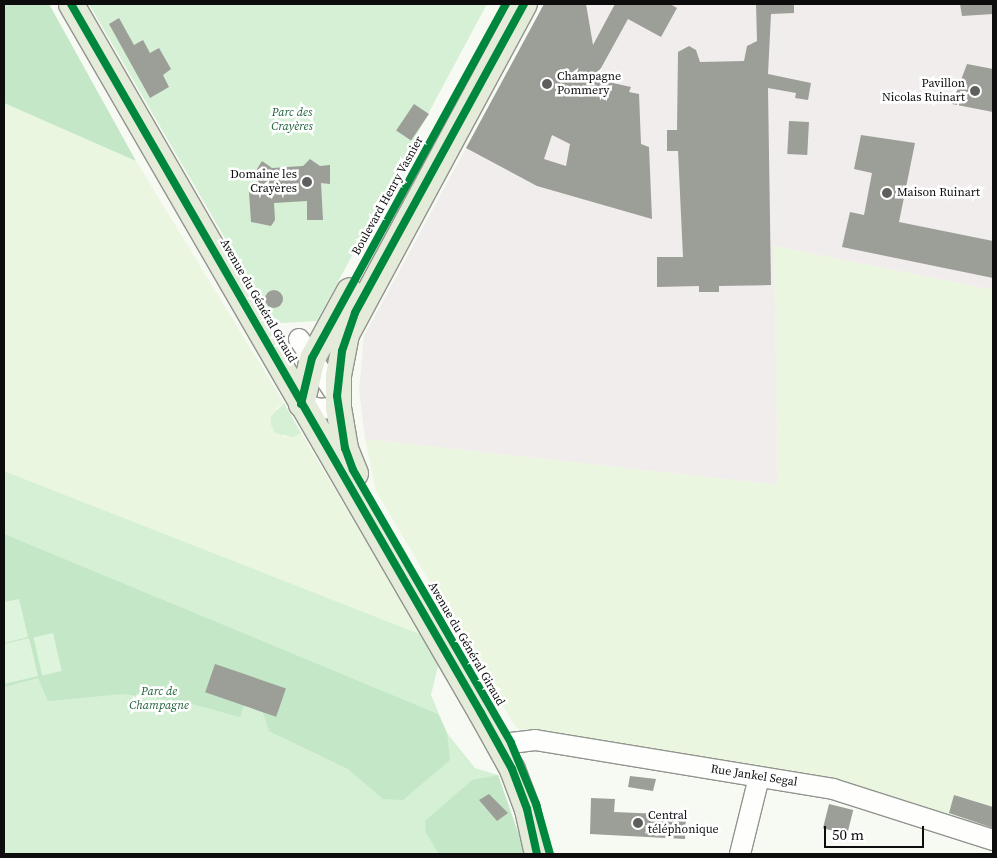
<!DOCTYPE html>
<meta charset="utf-8">
<style>
body{margin:0}
#map{position:relative;width:997px;height:858px;overflow:hidden;background:#f7faf2;font-family:"Source Serif 4",serif}
div>[style]{position:absolute}
[style*='--x']{left:calc(var(--x)*1px);top:calc(var(--y)*1px);width:calc(var(--w)*1px);rotate:calc(var(--a)*1deg)}
.industrial>*{inset:0;background:#f1edec}
.farmland>*{inset:0;background:#eaf6df}
.green>*{inset:0;background:#d5f0d5}
.forest>*{inset:0;background:#c3e7c7}
.pitch>*{inset:0;background:#dff4dd;transform-origin:0 0}
.building>*{inset:0;background:#9c9e98;transform-origin:0 0}
.round{border-radius:50%}
.roads{filter:drop-shadow(1px 0 #929490) drop-shadow(-1px 0 #929490) drop-shadow(0 1px #929490) drop-shadow(0 -1px #929490)}
.minor>*{height:20px;margin:-10px;padding:0 10px;transform-origin:10px;border-radius:10px;background:#fefefd}
.major>*{height:25px;margin:-12.5px;padding:0 12.5px;transform-origin:12.5px;border-radius:12.5px;background:#e4ebd9}
.cycleway>*{height:8px;margin:-4px;padding:0 4px;transform-origin:4px;border-radius:4px;background:#00873e}
.dots>*{width:14px;height:14px;translate:-50% -50%;box-sizing:border-box;border:2px solid #fff;border-radius:50%}
span{translate:-50% -50%;white-space:nowrap;text-align:center;line-height:1.15;-webkit-text-stroke:5px #fff;paint-order:stroke}
.poi-label{font-size:12px;color:#0d0d0d}
.left{translate:0 -50%;text-align:left}
.right{translate:-100% -50%;text-align:right}
.park-label{font-size:12px;color:#20633b;font-style:italic}
.street-label{font-size:12px;color:#0d0d0d}
.frame{position:absolute;inset:0;border:5px solid #0d0d0d;pointer-events:none}
.scale{position:absolute;left:824px;top:826px;width:100px;height:22px;box-sizing:border-box;border:2px solid #0d0d0d;border-top:0;padding-left:6px;font-size:15px;line-height:18px;white-space:nowrap;color:#0d0d0d;-webkit-text-stroke:4px #fff;paint-order:stroke}
</style>
<div id="map">
<div class="industrial">
<i style="clip-path:polygon(544px 4px,993px 4px,993px 290px,774px 246px,778px 485px,365px 439px,359px 390px,364px 336px)"></i>
</div>
<div class="farmland">
<i style="clip-path:polygon(4px 103px,136px 161px,284px 403px,276px 408px,284px 437px,301px 433px,422px 635px,4px 471px)"></i>
<i style="clip-path:polygon(774px 246px,993px 290px,993px 832px,842px 784px,516px 728px,376px 491px,365px 439px,778px 485px)"></i>
</div>
<div class="green">
<i style="clip-path:polygon(89px 4px,487px 4px,317px 321px,281px 323px,277px 328px)"></i>
<i style="clip-path:polygon(284px 403px,301px 433px,293px 437px,275px 433px,271px 425px,271px 416px)"></i>
<i style="clip-path:polygon(4px 471px,422px 635px,439px 662px,431px 695px,447px 733px,475px 768px,498px 775px,526px 854px,4px 854px)"></i>
</div>
<div class="forest">
<i style="clip-path:polygon(4px 4px,49px 4px,136px 161px,4px 103px)"></i>
<i style="clip-path:polygon(4px 534px,438px 714px,447px 733px,450px 760px,403px 800px,383px 799px,348px 769px,269px 731px,263px 712px,244px 705px,240px 717px,185px 702px,123px 694px,48px 701px,38px 678px,4px 687px)"></i>
<i style="clip-path:polygon(498px 775px,525px 854px,439px 854px,426px 833px,425px 821px,472px 780px)"></i>
</div>
<div class="pitch">
<i style="clip-path:polygon(19px 599px,28px 637px,4px 643px,4px 602px)"></i>
<i style="left:53px;top:633px;width:39px;height:20px;rotate:77deg"></i>
<i style="clip-path:polygon(29px 638px,38px 676px,4px 684px,4px 644px)"></i>
</div>
<div class="building">
<i style="clip-path:polygon(evenodd,544px 4px,586px 4px,593px 45px,615px 4px,670px 4px,677px 8px,661px 37px,628px 19px,595px 79px,631px 87px,629px 92px,639px 94px,641px 144px,649px 147px,652px 219px,537px 186px,466px 148px,544px 4px,552px 135px,570px 144px,566px 166px,544px 159px,552px 135px)"></i>
<i style="clip-path:polygon(756px 4px,794px 4px,794px 13px,771px 14px,768px 74px,811px 83px,808px 100px,795px 98px,796px 93px,768px 88px,771px 285px,719px 286px,719px 292px,699px 292px,699px 286px,657px 287px,657px 257px,683px 257px,678px 151px,667px 151px,667px 130px,677px 130px,678px 52px,689px 46px,696px 50px,700px 62px,744px 61px,747px 46px,757px 41px)"></i>
<i style="clip-path:polygon(960px 4px,993px 4px,993px 14px,962px 16px)"></i>
<i style="clip-path:polygon(119px 18px,134px 45px,143px 40px,150px 53px,159px 48px,171px 69px,163px 75px,169px 87px,150px 98px,109px 24px)"></i>
<i style="clip-path:polygon(967px 64px,993px 69px,993px 112px,952px 104px)"></i>
<i style="left:414px;top:104px;width:18px;height:32px;rotate:34deg"></i>
<i style="left:789px;top:121px;width:20px;height:33px;rotate:3deg"></i>
<i style="clip-path:polygon(861px 135px,915px 143px,899px 222px,993px 241px,993px 278px,842px 247px,850px 212px,864px 215px,872px 173px,854px 169px)"></i>
<i style="clip-path:polygon(310px 159px,320px 166px,330px 165px,330px 184px,321px 183px,323px 220px,307px 220px,307px 201px,274px 203px,275px 220px,271px 226px,251px 222px,249px 192px,259px 190px,257px 169px,262px 161px,272px 168px,303px 166px)"></i>
<i class="round" style="left:265px;top:290px;width:18px;height:18px"></i>
<i style="left:215px;top:664px;width:75px;height:30px;rotate:19deg"></i>
<i style="clip-path:polygon(630px 776px,656px 779px,653px 791px,628px 787px)"></i>
<i style="clip-path:polygon(489px 794px,508px 813px,497px 821px,479px 800px)"></i>
<i style="clip-path:polygon(954px 795px,993px 807px,993px 828px,949px 813px)"></i>
<i style="clip-path:polygon(591px 798px,615px 799px,614px 812px,686px 815px,685px 839px,590px 834px)"></i>
<i style="left:829px;top:804px;width:25px;height:25px;rotate:14deg"></i>
</div>
<div class="roads">
<div class="minor">
<i style="--x:299;--y:339;--w:69;--a:56.3"></i>
<i style="--x:301;--y:404;--w:21;--a:14"></i>
<i style="--x:321;--y:409;--w:17;--a:-7"></i>
<i style="--x:511;--y:743;--w:24;--a:-7"></i>
<i style="--x:535;--y:740;--w:302;--a:9.3"></i>
<i style="--x:833;--y:789;--w:168;--a:17.7"></i>
<i style="--x:740;--y:854;--w:79;--a:-76.1"></i>
</div>
<div class="major">
<i style="--x:71;--y:4;--w:819;--a:59.96"></i>
<i style="--x:481;--y:713;--w:64;--a:61"></i>
<i style="--x:512;--y:769;--w:43;--a:69.4"></i>
<i style="--x:527;--y:809;--w:46;--a:77.5"></i>
<i style="--x:301;--y:404;--w:47;--a:-76.6"></i>
<i style="--x:312;--y:358;--w:77;--a:-61.4"></i>
<i style="--x:355;--y:473;--w:27;--a:-112"></i>
<i style="--x:345;--y:448;--w:42;--a:-99.7"></i>
<i style="--x:338;--y:407;--w:32;--a:-90"></i>
<i style="--x:338;--y:375;--w:42;--a:-79"></i>
<i style="--x:346;--y:334;--w:375;--a:-61.7"></i>
</div>
</div>
<div class="cycleway">
<i style="--x:71;--y:4;--w:819;--a:59.96"></i>
<i style="--x:481;--y:713;--w:64;--a:61"></i>
<i style="--x:512;--y:769;--w:43;--a:69.4"></i>
<i style="--x:527;--y:809;--w:46;--a:77.5"></i>
<i style="--x:524;--y:4;--w:352;--a:118.7"></i>
<i style="--x:355;--y:313;--w:40;--a:108.9"></i>
<i style="--x:342;--y:351;--w:45;--a:96.3"></i>
<i style="--x:337;--y:396;--w:53;--a:81.3"></i>
<i style="--x:345;--y:448;--w:23;--a:70"></i>
<i style="--x:353;--y:470;--w:315;--a:59.9"></i>
<i style="--x:511;--y:743;--w:66;--a:67.7"></i>
<i style="--x:536;--y:804;--w:52;--a:74.4"></i>
<i style="--x:301;--y:404;--w:47;--a:-76.6"></i>
<i style="--x:312;--y:358;--w:404;--a:-61.3"></i>
</div>
<div class="dots">
<i style="left:547px;top:84px;background:#5f605d"></i>
<i style="left:975px;top:91px;background:#5f605d"></i>
<i style="left:307px;top:182px;background:#5f605d"></i>
<i style="left:887px;top:193px;background:#5f605d"></i>
<i style="left:638px;top:823px;background:#5f605d"></i>
</div>
<div class="poi-label">
<span class="left" style="left:557px;top:84px">Champagne<br>Pommery</span>
<span class="right" style="left:965px;top:91px">Pavillon<br>Nicolas Ruinart</span>
<span class="right" style="left:297px;top:182px">Domaine les<br>Crayères</span>
<span class="left" style="left:897px;top:193px">Maison Ruinart</span>
<span class="left" style="left:648px;top:823px">Central<br>téléphonique</span>
</div>
<div class="park-label">
<span style="left:292px;top:120px">Parc des<br>Crayères</span>
<span style="left:159px;top:699px">Parc de<br>Champagne</span>
</div>
<div class="street-label">
<span style="left:388px;top:196px;rotate:-61deg">Boulevard Henry Vasnier</span>
<span style="left:258px;top:301px;rotate:60deg">Avenue du Général Giraud</span>
<span style="left:466px;top:644px;rotate:60deg">Avenue du Général Giraud</span>
<span style="left:754px;top:776px;rotate:9deg">Rue Jankel Segal</span>
</div>
<div class="frame"></div>
<div class="scale">50 m</div>
</div>
